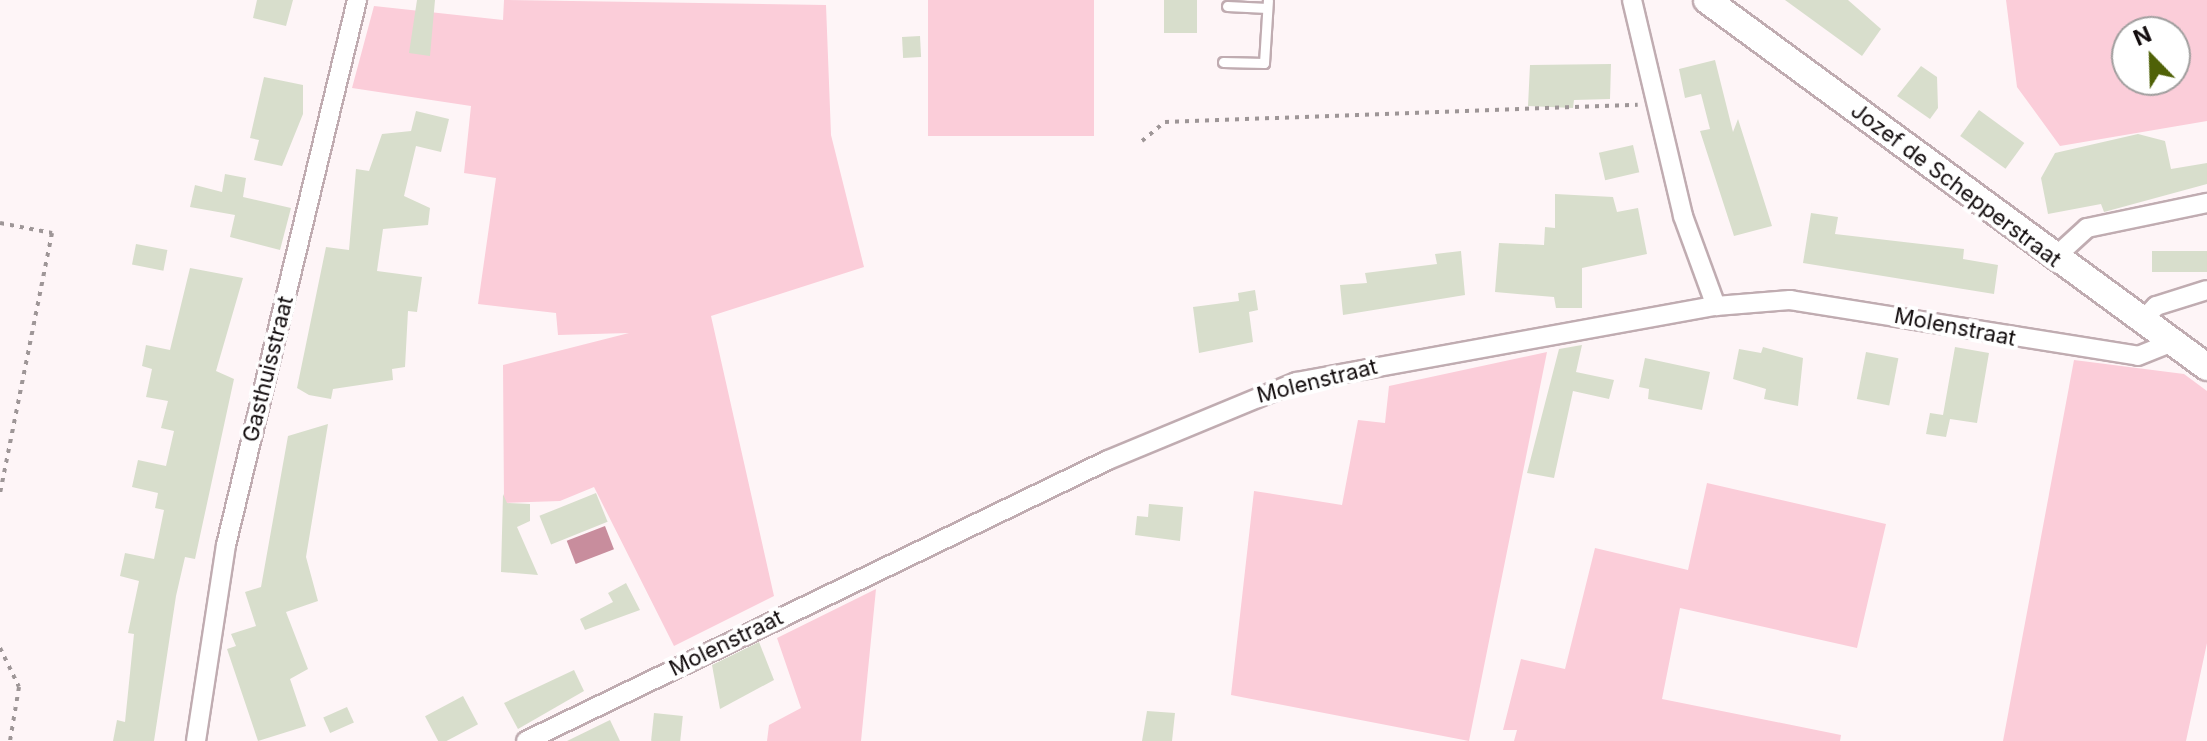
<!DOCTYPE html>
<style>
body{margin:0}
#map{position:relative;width:2207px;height:741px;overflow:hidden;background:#fef5f7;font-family:Inter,sans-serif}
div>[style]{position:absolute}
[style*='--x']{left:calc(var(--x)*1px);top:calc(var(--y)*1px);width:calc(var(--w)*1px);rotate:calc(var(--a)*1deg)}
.green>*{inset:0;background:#fbcdd9;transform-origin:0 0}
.water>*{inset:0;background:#c88d9d;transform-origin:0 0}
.building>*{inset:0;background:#d8decc;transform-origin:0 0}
.path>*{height:4px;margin-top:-2px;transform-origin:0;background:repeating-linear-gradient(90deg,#9e9697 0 4px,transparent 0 10px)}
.roads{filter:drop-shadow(2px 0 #c0acb1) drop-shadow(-2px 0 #c0acb1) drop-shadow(0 2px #c0acb1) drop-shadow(0 -2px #c0acb1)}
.service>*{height:9px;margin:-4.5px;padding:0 4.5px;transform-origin:4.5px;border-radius:4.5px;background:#fff}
.minor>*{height:18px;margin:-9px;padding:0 9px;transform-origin:9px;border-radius:9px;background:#fff}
.secondary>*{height:26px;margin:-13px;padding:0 13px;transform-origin:13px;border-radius:13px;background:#fff}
span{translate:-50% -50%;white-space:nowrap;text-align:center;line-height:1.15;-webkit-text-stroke:8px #fff;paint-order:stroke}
.street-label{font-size:22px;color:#120c0d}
.north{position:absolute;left:2111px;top:16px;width:80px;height:80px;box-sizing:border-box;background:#fff;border:2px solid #a09e9e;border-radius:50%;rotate:337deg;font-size:22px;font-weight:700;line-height:32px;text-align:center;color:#120c0d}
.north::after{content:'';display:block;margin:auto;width:28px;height:36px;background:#4f6107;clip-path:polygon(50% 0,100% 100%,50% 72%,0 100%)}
</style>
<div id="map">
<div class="green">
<i style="clip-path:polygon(504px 0,826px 5px,831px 135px,864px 267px,711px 316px,774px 596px,674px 646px,594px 487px,560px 501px,504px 503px,503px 365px,629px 333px,558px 335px,556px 313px,478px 304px,496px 178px,464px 173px,471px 106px,352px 88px,374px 6px,503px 20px)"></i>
<i style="left:928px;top:0;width:166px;height:136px"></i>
<i style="clip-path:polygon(evenodd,2006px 0,2207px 0,2207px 121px,2060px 146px,2017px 87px,2006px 0,2127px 32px,2175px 32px,2175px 80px,2127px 80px,2127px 32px)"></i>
<i style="clip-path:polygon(1547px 352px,1469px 741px,1231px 695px,1254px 491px,1342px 505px,1358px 420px,1385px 423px,1389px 386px)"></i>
<i style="clip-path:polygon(2074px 360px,2184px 374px,2207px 391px,2207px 643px,2186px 741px,2003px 741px)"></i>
<i style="clip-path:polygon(1707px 483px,1886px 524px,1857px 648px,1680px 608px,1662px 699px,1841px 735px,1840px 741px,1514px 741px,1517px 730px,1503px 730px,1521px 659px,1565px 669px,1595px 548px,1688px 570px)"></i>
<i style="clip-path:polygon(876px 589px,861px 741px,767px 741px,769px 725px,801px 708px,777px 638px)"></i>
</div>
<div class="water">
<i style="left:605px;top:526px;width:25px;height:41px;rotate:69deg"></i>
</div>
<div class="building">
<i style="clip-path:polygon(257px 0,293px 0,286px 26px,253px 18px)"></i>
<i style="clip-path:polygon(417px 0,435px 0,430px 56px,409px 53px)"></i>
<i style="left:1164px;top:0;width:33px;height:33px"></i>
<i style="clip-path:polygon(1785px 0,1848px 0,1881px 29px,1862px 56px)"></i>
<i style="left:920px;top:36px;width:21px;height:18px;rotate:87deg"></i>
<i style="clip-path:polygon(1715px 60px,1733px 132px,1738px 119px,1772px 226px,1734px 236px,1700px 131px,1710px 129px,1701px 94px,1685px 98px,1679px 69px)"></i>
<i style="clip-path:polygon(1611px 64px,1610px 99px,1574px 100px,1573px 108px,1528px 106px,1530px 65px)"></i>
<i style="clip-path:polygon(1921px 66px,1937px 77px,1938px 108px,1930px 119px,1897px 96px)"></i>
<i style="clip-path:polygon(264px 77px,303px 85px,303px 114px,282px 166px,254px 160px,259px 140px,250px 138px)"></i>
<i style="left:1979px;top:110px;width:56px;height:32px;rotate:36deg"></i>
<i style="clip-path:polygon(416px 111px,449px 119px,441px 152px,416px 146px,404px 196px,430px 208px,428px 225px,383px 229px,377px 271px,422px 277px,417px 312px,408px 311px,405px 367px,392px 369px,393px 380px,333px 389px,331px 399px,309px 395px,297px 388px,326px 247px,349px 250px,356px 169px,369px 171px,382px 134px,411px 131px)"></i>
<i style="clip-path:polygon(2138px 134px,2165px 141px,2171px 169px,2207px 163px,2207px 184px,2104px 212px,2101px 204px,2048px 214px,2041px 178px,2055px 153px)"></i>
<i style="left:1633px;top:145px;width:28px;height:35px;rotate:77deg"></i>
<i style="clip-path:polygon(225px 174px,246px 178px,243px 197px,291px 208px,280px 250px,230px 237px,235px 215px,190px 207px,195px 185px,222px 192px)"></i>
<i style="clip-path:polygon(1555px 194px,1613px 197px,1617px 212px,1638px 208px,1647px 254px,1582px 268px,1582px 308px,1556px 308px,1554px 297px,1495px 292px,1499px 243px,1544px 245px,1545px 227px,1555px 228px)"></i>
<i style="clip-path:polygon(1811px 213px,1838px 217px,1835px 234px,1964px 249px,1963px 259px,1998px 265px,1994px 294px,1803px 263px)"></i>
<i style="left:136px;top:244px;width:32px;height:21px;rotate:11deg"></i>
<i style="clip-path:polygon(1461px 251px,1465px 295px,1343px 315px,1340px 285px,1367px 283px,1365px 273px,1437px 264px,1435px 254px)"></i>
<i style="left:2207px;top:251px;width:21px;height:55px;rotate:90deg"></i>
<i style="clip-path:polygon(190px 268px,243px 278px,216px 371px,234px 379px,195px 559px,185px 557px,176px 596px,154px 741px,113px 741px,117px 720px,125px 722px,134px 634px,128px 633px,139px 581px,120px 576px,125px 553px,154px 559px,164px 510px,155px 508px,158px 493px,132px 487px,138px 460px,166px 466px,174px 431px,161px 428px,168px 401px,146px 397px,152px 369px,142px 366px,146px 345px,170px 350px)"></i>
<i style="clip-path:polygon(1255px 290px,1258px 310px,1249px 312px,1253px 342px,1199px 353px,1193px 307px,1239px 301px,1238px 293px)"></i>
<i style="clip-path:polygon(1582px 345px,1576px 372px,1614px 380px,1609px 399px,1573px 391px,1554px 478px,1527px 473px,1559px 349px)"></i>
<i style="clip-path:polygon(1763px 347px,1803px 358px,1798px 406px,1764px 399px,1766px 389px,1733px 379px,1739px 349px,1761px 353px)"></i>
<i style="clip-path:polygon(1955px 347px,1989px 353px,1977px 423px,1950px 419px,1946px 437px,1926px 434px,1930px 413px,1943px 415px)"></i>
<i style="left:1866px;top:352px;width:33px;height:48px;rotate:11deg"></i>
<i style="clip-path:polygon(1645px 358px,1710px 372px,1702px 410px,1648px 399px,1649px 389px,1639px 387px)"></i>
<i style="clip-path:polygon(328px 424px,306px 557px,318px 601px,286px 612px,308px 669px,290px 679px,306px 726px,258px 741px,227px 649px,236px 646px,231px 634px,256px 626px,245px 592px,261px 587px,288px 436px)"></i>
<i style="left:596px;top:493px;width:31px;height:61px;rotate:68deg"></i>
<i style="clip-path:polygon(503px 494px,507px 503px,530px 504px,530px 521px,517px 527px,538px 575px,501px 572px)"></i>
<i style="clip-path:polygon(1149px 504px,1183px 507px,1180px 541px,1135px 535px,1137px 516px,1148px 517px)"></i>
<i style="clip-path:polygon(626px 583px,640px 610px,585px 630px,580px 619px,613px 602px,608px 593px)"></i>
<i style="clip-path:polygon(759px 642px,774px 680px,720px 709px,712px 665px)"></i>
<i style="clip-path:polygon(574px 670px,584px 691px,518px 729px,504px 703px)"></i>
<i style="left:463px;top:696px;width:32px;height:43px;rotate:62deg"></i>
<i style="left:347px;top:707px;width:17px;height:26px;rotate:66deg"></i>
<i style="clip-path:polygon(1147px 711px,1175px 713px,1172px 741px,1142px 741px)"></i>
<i style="left:654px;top:713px;width:29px;height:28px;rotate:6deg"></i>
<i style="clip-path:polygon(610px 720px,620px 741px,567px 741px)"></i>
</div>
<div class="path">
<i style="--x:1142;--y:141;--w:30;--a:-40"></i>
<i style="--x:1165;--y:122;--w:473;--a:-2.1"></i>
<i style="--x:0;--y:223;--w:53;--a:10.9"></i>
<i style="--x:52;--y:233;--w:265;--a:101.3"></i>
<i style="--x:0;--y:648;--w:43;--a:64"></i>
<i style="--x:19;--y:687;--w:55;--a:99.5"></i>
</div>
<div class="roads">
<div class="service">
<i style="--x:1227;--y:6;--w:40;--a:2.9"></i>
<i style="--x:1223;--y:62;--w:41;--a:1.4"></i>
<i style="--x:1264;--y:63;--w:63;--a:-86.4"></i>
</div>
<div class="minor">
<i style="--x:1632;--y:0;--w:222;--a:76.7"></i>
<i style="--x:1683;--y:216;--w:96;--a:69.9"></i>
<i style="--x:2053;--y:259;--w:46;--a:-42.4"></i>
<i style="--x:2087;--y:228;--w:123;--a:-11.8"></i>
<i style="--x:2143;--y:320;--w:19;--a:-47"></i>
<i style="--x:2156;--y:306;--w:53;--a:-17.4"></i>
<i style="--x:196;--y:741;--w:198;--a:-81.3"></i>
<i style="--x:226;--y:545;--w:561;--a:-76.48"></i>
<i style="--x:526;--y:741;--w:646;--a:-25.77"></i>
<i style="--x:1108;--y:460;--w:204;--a:-22.5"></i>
<i style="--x:1296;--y:382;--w:427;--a:-10.3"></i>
<i style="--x:1716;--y:306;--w:74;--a:-4.6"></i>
<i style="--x:1790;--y:300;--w:352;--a:9.1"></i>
<i style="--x:2138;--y:356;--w:37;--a:-22"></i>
</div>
<div class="secondary">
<i style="--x:1707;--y:0;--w:620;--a:36.28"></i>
</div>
</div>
<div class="street-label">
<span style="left:1956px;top:185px;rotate:37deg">Jozef de Schepperstraat</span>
<span style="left:1955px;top:327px;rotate:11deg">Molenstraat</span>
<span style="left:268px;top:369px;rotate:-76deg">Gasthuisstraat</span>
<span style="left:1317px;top:381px;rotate:-14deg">Molenstraat</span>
<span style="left:726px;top:643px;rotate:-26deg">Molenstraat</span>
</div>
<div class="north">N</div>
</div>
